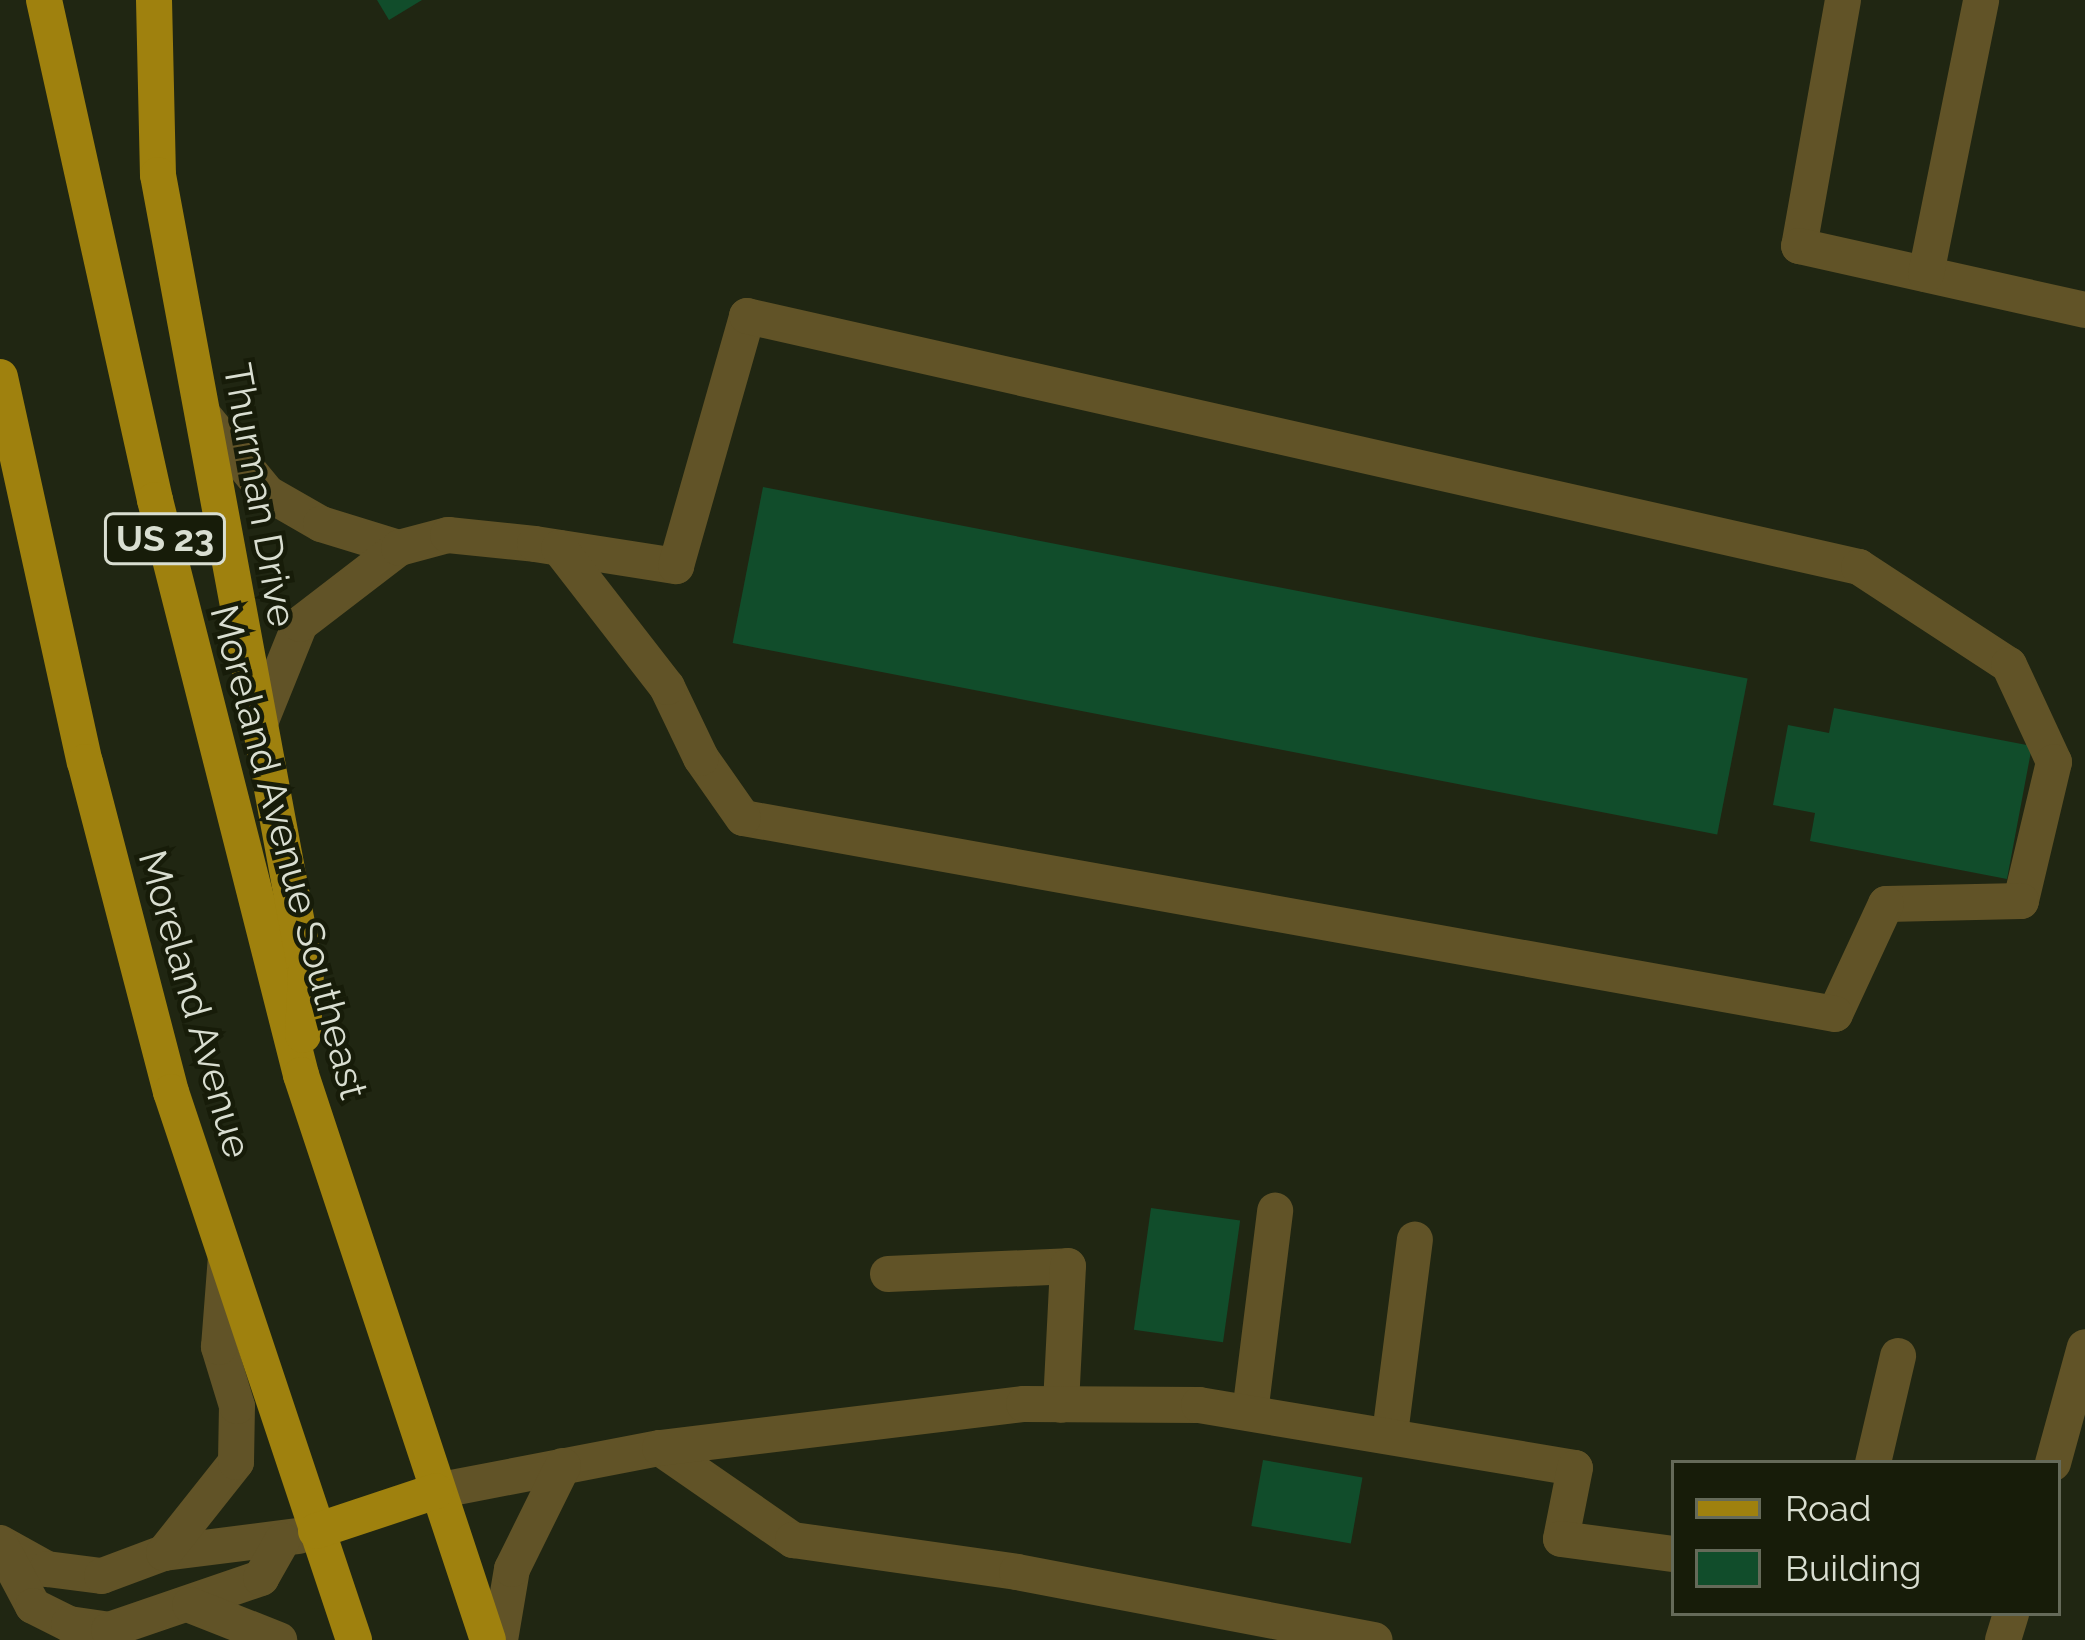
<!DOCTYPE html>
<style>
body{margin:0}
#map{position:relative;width:2085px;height:1640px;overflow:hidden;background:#202612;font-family:Raleway,sans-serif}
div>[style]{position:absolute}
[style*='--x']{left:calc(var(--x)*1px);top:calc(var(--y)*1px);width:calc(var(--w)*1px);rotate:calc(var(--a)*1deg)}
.building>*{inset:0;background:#114d2b;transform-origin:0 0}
.minor>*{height:36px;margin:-18px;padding:0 18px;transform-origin:18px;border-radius:18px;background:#615327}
.major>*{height:36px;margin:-18px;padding:0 18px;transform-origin:18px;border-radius:18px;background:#9f810e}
span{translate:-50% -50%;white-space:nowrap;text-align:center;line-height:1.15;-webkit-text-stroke:9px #171c09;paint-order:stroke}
.shield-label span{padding:3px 9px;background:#171c09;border:3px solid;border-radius:9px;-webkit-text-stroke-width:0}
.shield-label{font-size:36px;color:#d9ded1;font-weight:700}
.street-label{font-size:39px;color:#d9ded1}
.legend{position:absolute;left:1671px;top:1460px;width:390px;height:156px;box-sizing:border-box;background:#171c09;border:3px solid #656a59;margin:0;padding:15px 21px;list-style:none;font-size:36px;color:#d9ded1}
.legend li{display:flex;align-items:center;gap:24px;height:60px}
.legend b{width:60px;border:3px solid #656a59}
</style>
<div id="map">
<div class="building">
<i style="clip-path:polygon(377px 0,422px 0,389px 20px)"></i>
<i style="left:763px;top:487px;width:1003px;height:159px;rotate:11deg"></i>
<i style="clip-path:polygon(1834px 708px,2032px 746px,2007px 879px,1810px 841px,1815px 813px,1773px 805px,1788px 725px,1829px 733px)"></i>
<i style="left:1151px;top:1208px;width:90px;height:123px;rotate:8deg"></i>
<i style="left:1263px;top:1460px;width:101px;height:67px;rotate:10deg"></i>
</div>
<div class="minor">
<i style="--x:1843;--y:0;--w:250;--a:100.1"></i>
<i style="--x:1799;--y:246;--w:293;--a:12.6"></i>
<i style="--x:1926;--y:274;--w:279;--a:-78.6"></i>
<i style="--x:203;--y:415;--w:101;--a:50.6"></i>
<i style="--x:267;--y:493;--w:62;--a:29.9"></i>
<i style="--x:321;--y:524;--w:82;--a:17.1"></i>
<i style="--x:260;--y:723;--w:107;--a:-68"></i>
<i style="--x:300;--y:624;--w:125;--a:-37.5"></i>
<i style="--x:399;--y:548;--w:51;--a:-14.9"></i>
<i style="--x:448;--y:535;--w:87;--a:5.9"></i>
<i style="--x:535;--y:544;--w:143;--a:8.9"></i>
<i style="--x:676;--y:566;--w:260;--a:-74.1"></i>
<i style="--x:747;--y:316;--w:1140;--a:12.72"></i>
<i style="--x:1859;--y:567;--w:179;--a:33.2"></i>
<i style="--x:2009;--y:665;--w:107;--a:65.1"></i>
<i style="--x:2054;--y:762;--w:143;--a:103.4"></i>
<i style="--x:2021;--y:901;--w:135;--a:178.7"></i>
<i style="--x:1886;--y:904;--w:121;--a:114.9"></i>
<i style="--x:1835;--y:1014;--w:1109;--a:-169.82"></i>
<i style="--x:743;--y:818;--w:73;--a:-125"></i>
<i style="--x:701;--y:758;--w:79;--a:-115.6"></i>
<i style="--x:667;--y:687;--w:176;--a:-127.8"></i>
<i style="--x:888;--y:1274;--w:180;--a:-2.5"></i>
<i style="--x:1068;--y:1266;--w:139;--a:92.9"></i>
<i style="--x:1250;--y:1413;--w:204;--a:-82.9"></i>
<i style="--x:1390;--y:1434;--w:196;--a:-82.7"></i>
<i style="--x:660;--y:1448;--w:162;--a:34.7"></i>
<i style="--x:793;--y:1540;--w:226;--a:8.1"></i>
<i style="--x:1017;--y:1572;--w:364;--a:10.8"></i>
<i style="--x:1873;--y:1463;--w:110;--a:-76.8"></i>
<i style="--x:2053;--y:1463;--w:120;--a:-74.6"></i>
<i style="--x:436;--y:1491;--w:228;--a:-10.9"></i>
<i style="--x:660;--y:1448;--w:367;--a:-6.9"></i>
<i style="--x:1024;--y:1404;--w:175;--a:0.3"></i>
<i style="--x:1199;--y:1405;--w:381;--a:9.5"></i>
<i style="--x:1575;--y:1468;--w:72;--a:101.2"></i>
<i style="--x:1561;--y:1539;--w:114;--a:7.6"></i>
<i style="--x:0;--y:1543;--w:54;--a:29"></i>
<i style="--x:47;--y:1569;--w:55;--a:7.3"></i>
<i style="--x:102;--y:1576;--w:66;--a:-20.4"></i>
<i style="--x:164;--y:1553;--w:136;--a:-7.2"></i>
<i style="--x:0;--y:1544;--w:70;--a:62"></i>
<i style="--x:33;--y:1606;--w:40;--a:26.6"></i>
<i style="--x:69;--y:1624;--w:40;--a:8.5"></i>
<i style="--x:109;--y:1630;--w:161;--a:-18.9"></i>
<i style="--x:261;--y:1578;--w:43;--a:-60.4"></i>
<i style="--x:164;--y:1553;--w:116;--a:-51.6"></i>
<i style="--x:236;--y:1462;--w:56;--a:-89"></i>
<i style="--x:237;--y:1406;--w:62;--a:-107"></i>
<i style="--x:219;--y:1347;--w:90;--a:-85.6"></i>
<i style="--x:190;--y:1605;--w:96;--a:21.5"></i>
<i style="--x:500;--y:1640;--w:72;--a:-80.4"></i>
<i style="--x:512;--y:1569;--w:115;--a:-63.7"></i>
<i style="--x:2003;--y:1640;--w:28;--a:-73"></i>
</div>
<div class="major">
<i style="--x:44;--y:0;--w:512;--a:77.48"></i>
<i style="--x:155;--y:500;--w:593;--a:75.75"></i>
<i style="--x:301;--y:1075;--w:595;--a:71.69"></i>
<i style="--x:154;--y:0;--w:175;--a:88.7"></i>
<i style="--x:158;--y:175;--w:811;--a:79.48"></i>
<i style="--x:306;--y:972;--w:63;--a:92.7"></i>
<i style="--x:0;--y:377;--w:394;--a:77.6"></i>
<i style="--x:85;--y:762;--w:341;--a:75.4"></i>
<i style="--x:171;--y:1092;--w:578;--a:71.53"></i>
<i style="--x:316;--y:1531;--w:126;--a:-18.4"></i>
</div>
<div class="shield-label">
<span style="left:165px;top:539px">US 23</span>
</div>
<div class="street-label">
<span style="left:260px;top:495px;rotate:80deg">Thurman Drive</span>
<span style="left:289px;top:852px;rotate:75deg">Moreland Avenue Southeast</span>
<span style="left:195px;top:1004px;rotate:74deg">Moreland Avenue</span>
</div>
<ul class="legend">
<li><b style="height:15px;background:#9f810e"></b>Road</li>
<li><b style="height:33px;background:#114d2b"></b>Building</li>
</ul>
</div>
